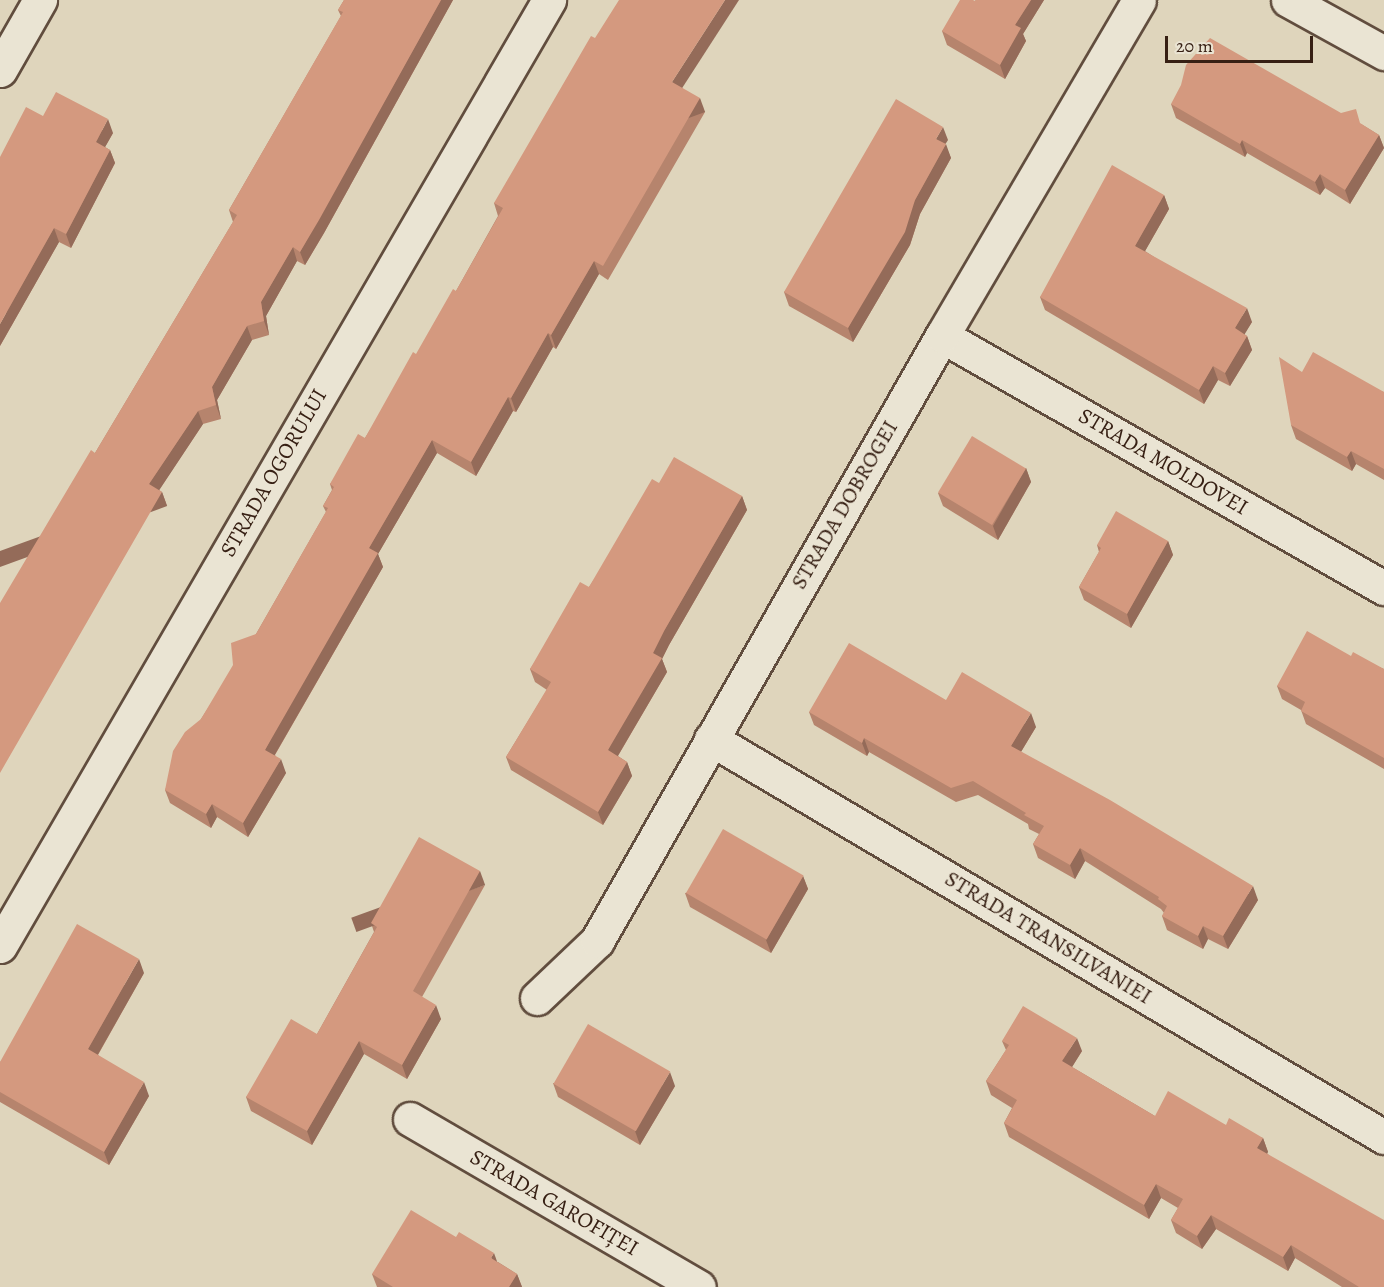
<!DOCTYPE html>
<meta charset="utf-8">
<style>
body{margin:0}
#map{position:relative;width:1384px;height:1287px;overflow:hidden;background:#dfd5bc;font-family:Alegreya,serif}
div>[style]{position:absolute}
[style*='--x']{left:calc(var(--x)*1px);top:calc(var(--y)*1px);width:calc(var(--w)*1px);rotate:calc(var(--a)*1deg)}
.roads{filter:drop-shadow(2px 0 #614d3e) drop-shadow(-2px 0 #614d3e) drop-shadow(0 2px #614d3e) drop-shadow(0 -2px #614d3e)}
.minor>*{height:33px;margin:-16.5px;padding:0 16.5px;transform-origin:16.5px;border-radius:16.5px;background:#eae4d3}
.wall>*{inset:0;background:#b6846d}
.shaded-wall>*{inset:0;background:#946b59;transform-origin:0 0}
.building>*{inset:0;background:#d4997f;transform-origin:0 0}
span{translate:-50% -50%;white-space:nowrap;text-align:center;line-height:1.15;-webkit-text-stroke:6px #eae4d3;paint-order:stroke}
.street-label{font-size:22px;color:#372014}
.scale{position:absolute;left:1165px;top:36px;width:148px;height:27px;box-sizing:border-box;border:3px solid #372014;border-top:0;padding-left:8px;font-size:18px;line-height:21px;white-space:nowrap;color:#372014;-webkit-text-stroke:4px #eae4d3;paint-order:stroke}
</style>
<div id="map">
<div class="roads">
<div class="minor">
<i style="--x:1288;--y:0;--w:110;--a:28.9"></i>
<i style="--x:0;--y:70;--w:81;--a:-60.3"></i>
<i style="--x:942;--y:336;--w:509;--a:29.69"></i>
<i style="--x:711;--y:739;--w:782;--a:30.6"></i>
<i style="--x:0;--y:946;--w:1094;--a:-59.87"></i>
<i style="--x:537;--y:998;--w:83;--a:-43.5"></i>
<i style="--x:597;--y:941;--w:696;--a:-60.31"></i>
<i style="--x:942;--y:336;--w:389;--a:-59.6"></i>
<i style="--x:410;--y:1119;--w:334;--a:30.2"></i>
</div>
</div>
<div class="wall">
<i style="clip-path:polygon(344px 0,453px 0,324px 233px,305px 265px,297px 261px,266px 316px,269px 335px,252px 340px,217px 400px,221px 419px,203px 424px,159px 490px,162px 492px,167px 506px,95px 453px,233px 222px,229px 210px,341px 16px,338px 10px)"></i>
<i style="clip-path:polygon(976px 0,1044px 0,1023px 34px,1026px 41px,1005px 79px,947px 45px,942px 31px)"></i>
<i style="clip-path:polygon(682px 88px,705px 112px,608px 280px,599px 274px,556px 349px,553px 347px,516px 412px,513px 411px,476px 476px,437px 453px,378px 554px,383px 567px,275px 755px,286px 773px,248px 837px,217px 817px,211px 828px,170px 803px,165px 790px,201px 719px,256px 634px,326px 512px,323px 506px,332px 490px,330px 484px,365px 438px,456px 291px,498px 216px,494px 203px)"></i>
<i style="clip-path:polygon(1171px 104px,1361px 124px,1379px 135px,1384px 148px,1350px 204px,1325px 188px,1320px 195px,1247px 153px,1245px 157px,1176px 118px)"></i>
<i style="clip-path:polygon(43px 116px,113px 133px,105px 147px,110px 150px,115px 163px,71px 248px,59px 242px,0 346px)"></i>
<i style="clip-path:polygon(948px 140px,945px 144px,951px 158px,920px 214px,910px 245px,853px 342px,789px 306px,784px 292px)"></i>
<i style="clip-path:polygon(1164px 195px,1169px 209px,1145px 251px,1252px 322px,1244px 334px,1247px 336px,1252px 350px,1230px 386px,1218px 380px,1204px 404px,1045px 310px,1040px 297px)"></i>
<i style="clip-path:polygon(1302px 372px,1384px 392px,1384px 480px,1356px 464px,1352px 471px,1296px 439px,1291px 425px)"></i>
<i style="clip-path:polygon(1026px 468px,1031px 482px,998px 540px,943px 506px,938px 493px)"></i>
<i style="clip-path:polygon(659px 483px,742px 496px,747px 510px,669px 645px,662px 659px,667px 672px,618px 756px,627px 762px,632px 776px,603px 825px,511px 770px,506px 757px,547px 690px,535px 682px,530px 669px,589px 587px)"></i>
<i style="clip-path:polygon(1168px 541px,1173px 555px,1131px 628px,1084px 600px,1079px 587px,1099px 552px,1097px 545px)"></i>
<i style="clip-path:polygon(1351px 656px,1384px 669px,1384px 769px,1306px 724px,1301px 710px,1282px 699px,1277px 686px)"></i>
<i style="clip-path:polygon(946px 700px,1036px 727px,1021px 752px,1258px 900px,1228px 949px,1208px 939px,1203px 949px,1167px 930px,1162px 916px,1164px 913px,1161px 909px,1085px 861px,1075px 879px,1038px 858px,1033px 844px,1039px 834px,1029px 829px,1028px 824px,978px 795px,956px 802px,869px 752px,867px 756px,814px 725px,809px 712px)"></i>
<i style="clip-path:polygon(803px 876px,808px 889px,771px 953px,690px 907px,685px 893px)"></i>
<i style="clip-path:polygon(485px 885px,422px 997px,441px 1019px,407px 1079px,364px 1054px,312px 1145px,251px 1111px,246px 1097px,317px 1034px,374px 932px,371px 923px)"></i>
<i style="clip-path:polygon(144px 973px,98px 1055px,149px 1096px,109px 1165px,0 1102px,0 1062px)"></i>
<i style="clip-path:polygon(1002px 1041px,1082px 1051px,1072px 1067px,1155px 1116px,1226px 1125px,1263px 1138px,1268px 1152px,1267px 1153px,1384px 1287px,1342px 1287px,1295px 1258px,1288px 1271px,1216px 1229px,1202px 1249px,1176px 1233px,1171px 1220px,1178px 1208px,1161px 1198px,1149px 1219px,1009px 1137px,1004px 1123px,1012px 1108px,991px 1095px,986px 1081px,1006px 1050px)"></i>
<i style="clip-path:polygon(553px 1083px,675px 1086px,640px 1145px,558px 1097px)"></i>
<i style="clip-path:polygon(498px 1262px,517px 1274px,522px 1287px,377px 1287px,372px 1274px)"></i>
</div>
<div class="shaded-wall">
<i style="clip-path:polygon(441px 0,453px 0,324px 233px,305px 265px,300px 252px)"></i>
<i style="clip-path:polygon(725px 0,739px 0,677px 96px,672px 82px)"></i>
<i style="clip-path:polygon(1031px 0,1044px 0,1023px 34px,1026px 41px,1005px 79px,1000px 65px,1015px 25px)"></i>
<i style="left:700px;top:98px;width:15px;height:194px;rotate:70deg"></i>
<i style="clip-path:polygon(108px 119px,113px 133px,100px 156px,96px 142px)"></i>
<i style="clip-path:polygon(943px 127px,948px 140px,940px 152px,936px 139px)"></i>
<i style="clip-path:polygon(1379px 135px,1384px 148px,1350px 204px,1345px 190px)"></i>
<i style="clip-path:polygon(1242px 140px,1247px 153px,1245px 157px,1240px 144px)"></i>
<i style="clip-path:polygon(946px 144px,951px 158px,920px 214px,910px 245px,853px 342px,848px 328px,915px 200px)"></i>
<i style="clip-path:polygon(110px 150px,115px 163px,71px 248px,66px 234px)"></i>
<i style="clip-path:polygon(1320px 174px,1325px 188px,1320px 195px,1315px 182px)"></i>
<i style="clip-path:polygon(1164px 195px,1169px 209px,1140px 260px,1135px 246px)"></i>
<i style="clip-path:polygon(54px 228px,59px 242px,0 346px,0 324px)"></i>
<i style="clip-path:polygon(293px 247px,297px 261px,266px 316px,269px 335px,264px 321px,261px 302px)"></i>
<i style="clip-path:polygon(594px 261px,599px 274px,556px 349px,551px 335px)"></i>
<i style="clip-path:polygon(1247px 308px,1252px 322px,1240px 342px,1235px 328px)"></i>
<i style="clip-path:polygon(247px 326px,252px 340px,217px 400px,221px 419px,216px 405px,212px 387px)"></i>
<i style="clip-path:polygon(548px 333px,553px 347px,516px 412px,511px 398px)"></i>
<i style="clip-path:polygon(1247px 336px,1252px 350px,1230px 386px,1225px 373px)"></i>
<i style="clip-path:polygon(1213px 366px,1218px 380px,1204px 404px,1199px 390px)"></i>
<i style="clip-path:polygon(508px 397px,513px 411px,476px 476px,471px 462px)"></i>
<i style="clip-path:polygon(198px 411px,203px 424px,154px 498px,149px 484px)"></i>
<i style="clip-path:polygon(432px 440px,437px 453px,378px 554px,383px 567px,270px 763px,265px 750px,369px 548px)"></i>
<i style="clip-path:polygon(1351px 451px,1356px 464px,1352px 471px,1347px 457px)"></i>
<i style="clip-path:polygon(1026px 468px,1031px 482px,998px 540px,993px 526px)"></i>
<i style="left:162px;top:492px;width:15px;height:324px;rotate:70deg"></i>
<i style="clip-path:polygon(742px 496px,747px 510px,669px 645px,662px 659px,667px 672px,613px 764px,608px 750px,653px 653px,664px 631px)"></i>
<i style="clip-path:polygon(1168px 541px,1173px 555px,1131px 628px,1127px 614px)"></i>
<i style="clip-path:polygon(1031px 713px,1036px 727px,1016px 760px,1011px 746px)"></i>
<i style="clip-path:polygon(864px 738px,869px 752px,867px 756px,862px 743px)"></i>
<i style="clip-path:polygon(281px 759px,286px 773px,248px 837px,243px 823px)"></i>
<i style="clip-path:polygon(627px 762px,632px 776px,603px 825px,598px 812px)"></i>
<i style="clip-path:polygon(212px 804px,217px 817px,211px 828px,206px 814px)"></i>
<i style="clip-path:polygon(1080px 848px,1085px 861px,1075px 879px,1070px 865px)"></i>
<i style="left:480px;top:871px;width:15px;height:137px;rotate:70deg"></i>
<i style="clip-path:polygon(803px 876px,808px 889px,771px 953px,766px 940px)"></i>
<i style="clip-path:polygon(1253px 886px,1258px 900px,1228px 949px,1223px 936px)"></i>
<i style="clip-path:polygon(1203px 926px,1208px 939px,1203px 949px,1198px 936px)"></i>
<i style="clip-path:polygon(139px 959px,144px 973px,93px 1063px,88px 1049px)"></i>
<i style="clip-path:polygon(436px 1005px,441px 1019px,407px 1079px,402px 1065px)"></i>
<i style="clip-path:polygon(1077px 1038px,1082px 1051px,1067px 1075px,1062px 1061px)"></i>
<i style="clip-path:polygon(359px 1041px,364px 1054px,312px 1145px,307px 1131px)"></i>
<i style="clip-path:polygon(670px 1072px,675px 1086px,640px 1145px,635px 1131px)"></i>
<i style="clip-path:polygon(144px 1082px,149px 1096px,109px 1165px,104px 1152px)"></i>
<i style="clip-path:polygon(1263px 1138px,1268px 1152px,1262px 1161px,1257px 1148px)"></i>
<i style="clip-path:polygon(1156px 1184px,1161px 1198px,1149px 1219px,1144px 1205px)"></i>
<i style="clip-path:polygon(1211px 1215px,1216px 1229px,1202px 1249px,1197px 1236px)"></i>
<i style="clip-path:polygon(1291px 1245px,1295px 1258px,1288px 1271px,1283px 1257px)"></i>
<i style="clip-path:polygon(494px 1253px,499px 1267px,491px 1258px)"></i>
<i style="clip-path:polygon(517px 1274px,522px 1287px,509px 1287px)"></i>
</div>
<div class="building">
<i style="clip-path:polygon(344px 0,441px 0,319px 220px,300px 252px,293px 247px,261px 302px,264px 321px,247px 326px,212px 387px,216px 405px,198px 411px,149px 484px,162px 492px,0 773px,0 603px,91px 450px,95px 453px,237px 215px,229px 210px,343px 12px,338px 10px)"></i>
<i style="clip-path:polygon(619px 0,725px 0,672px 82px,700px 98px,603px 266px,594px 261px,551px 335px,548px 333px,511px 398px,508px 397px,471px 462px,432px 440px,369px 548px,378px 553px,265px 750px,281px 759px,243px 823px,212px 804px,206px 814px,165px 790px,173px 751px,185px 732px,201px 719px,233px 665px,231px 643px,256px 634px,328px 508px,323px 506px,334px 487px,330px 484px,358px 434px,365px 438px,413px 352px,416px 354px,453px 289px,456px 291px,503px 208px,494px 203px,591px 36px,595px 38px)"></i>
<i style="clip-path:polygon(960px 0,973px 0,975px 1px,976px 0,1031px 0,1015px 25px,1021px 28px,1000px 65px,942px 31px)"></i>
<i style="clip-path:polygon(1210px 38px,1341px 113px,1356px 109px,1360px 123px,1379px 135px,1345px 190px,1320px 174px,1315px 182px,1242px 140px,1240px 144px,1171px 104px,1181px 85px,1186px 65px)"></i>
<i style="clip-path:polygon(56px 92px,108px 119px,96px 142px,110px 150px,66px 234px,54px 228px,0 324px,0 157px,26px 107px,43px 116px)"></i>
<i style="clip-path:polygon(896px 99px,943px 127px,936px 139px,946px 144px,915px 200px,905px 232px,848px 328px,784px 292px)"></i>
<i style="clip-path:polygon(1112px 165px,1164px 195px,1135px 246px,1247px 308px,1235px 328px,1247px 336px,1225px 373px,1213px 366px,1199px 390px,1040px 297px)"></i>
<i style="clip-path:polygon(1313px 352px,1384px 392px,1384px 469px,1351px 451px,1347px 457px,1291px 425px,1279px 357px,1302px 372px)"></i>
<i style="left:972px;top:436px;width:63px;height:66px;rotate:31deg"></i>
<i style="clip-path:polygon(674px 457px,742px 496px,664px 631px,653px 653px,662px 658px,608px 750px,627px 762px,598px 812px,506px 757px,551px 682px,530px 669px,580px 582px,589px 587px,652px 479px,659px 483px)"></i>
<i style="clip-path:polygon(1116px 511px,1168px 541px,1127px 614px,1079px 587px,1101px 548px,1097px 545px)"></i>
<i style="clip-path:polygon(1307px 631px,1351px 656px,1353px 652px,1384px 669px,1384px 758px,1301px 711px,1305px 702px,1277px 686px)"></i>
<i style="clip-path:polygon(849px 643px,946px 700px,962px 672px,1031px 713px,1011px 746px,1110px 800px,1253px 886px,1223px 936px,1203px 926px,1198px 936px,1162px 916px,1167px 906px,1158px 899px,1159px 897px,1080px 848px,1070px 865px,1033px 844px,1044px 826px,1024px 815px,1026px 813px,973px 781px,951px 788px,864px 738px,862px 743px,809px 712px)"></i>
<i style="left:723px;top:829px;width:93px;height:74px;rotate:30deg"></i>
<i style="clip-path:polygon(419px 837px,480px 871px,413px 991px,436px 1005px,402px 1065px,359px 1041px,307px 1131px,246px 1097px,291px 1019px,317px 1034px,377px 927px,371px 923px)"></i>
<i style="clip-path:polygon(77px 924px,139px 959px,88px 1049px,144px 1082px,104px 1152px,0 1092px,0 1062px)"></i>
<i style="clip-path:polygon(1023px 1006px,1077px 1038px,1062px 1061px,1155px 1116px,1168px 1091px,1226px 1125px,1229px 1118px,1263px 1138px,1257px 1148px,1384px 1220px,1384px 1287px,1359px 1287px,1291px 1245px,1283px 1257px,1211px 1215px,1197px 1236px,1171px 1220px,1183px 1199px,1156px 1184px,1144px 1205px,1004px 1123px,1017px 1100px,986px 1081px,1009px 1045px,1002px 1041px)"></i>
<i style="left:588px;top:1024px;width:95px;height:69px;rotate:30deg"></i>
<i style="clip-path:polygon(411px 1210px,456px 1237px,459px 1232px,494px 1253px,491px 1258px,517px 1274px,509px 1287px,393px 1287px,372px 1274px)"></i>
</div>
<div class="street-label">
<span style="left:1163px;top:462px;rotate:30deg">STRADA MOLDOVEI</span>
<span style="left:274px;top:473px;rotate:-60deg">STRADA OGORULUI</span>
<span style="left:845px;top:505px;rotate:-60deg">STRADA DOBROGEI</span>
<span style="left:1048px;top:938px;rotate:31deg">STRADA TRANSILVANIEI</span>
<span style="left:554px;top:1203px;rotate:30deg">STRADA GAROFIȚEI</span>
</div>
<div class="scale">20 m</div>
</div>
